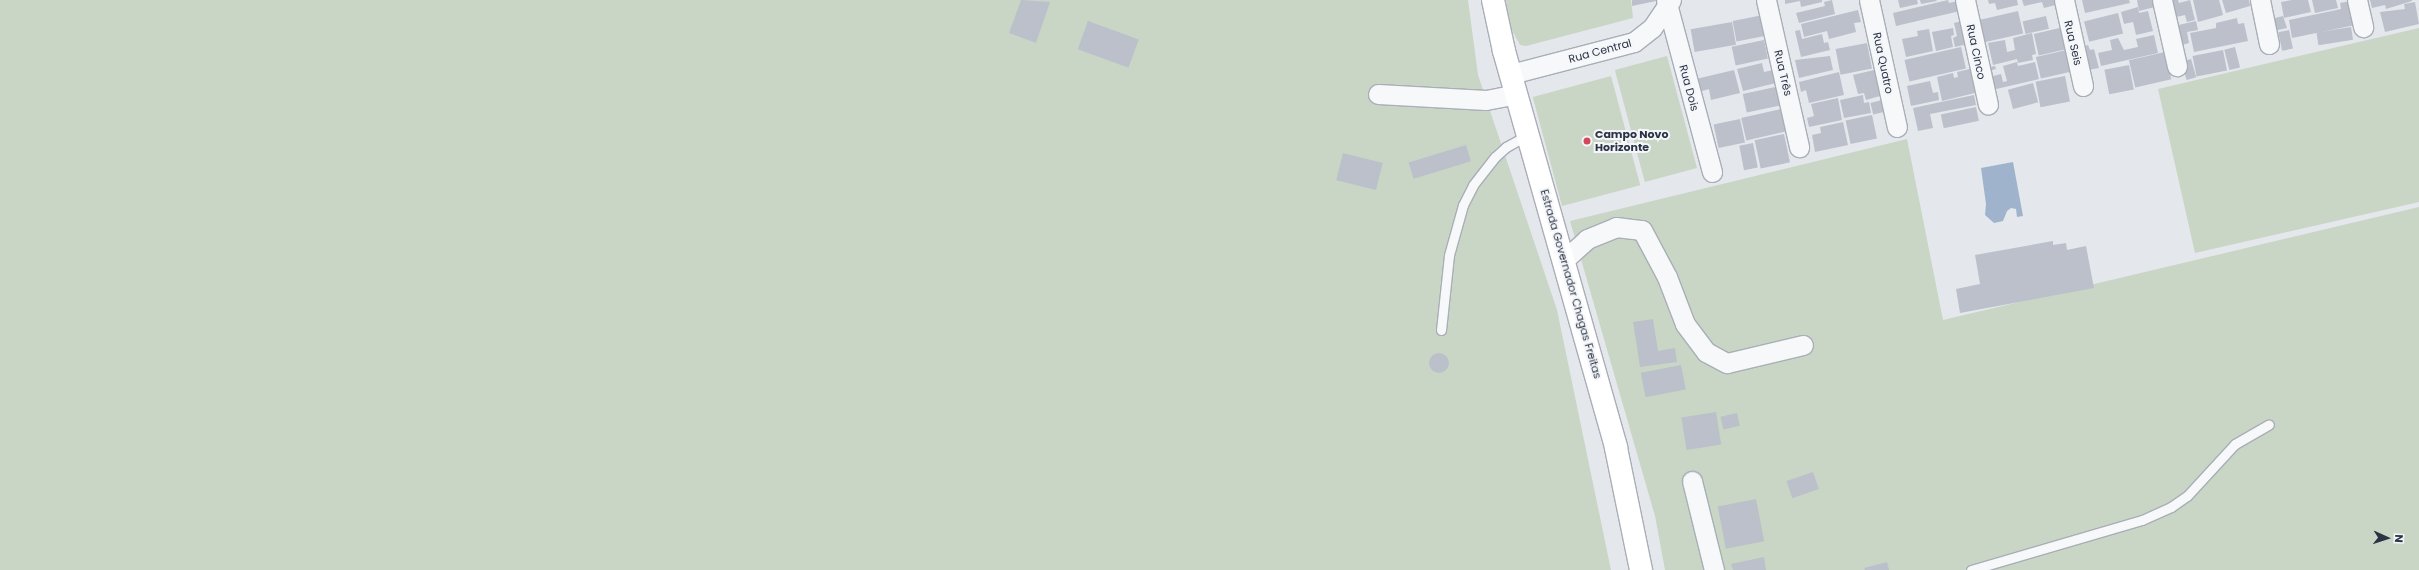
<!DOCTYPE html>
<meta charset="utf-8">
<style>
body{margin:0}
#map{position:relative;width:2419px;height:570px;overflow:hidden;background:#e4e7ec;font-family:Poppins,sans-serif}
div>[style]{position:absolute}
[style*='--x']{left:calc(var(--x)*1px);top:calc(var(--y)*1px);width:calc(var(--w)*1px);rotate:calc(var(--a)*1deg)}
.green>*{inset:0;background:#c9d6c5;transform-origin:0 0}
.water>*{inset:0;background:#9fb4cc}
.building>*{inset:0;background:#bbc0ca;transform-origin:0 0}
.round{border-radius:50%}
.roads{filter:drop-shadow(1px 0 #a9aeb7) drop-shadow(-1px 0 #a9aeb7) drop-shadow(0 1px #a9aeb7) drop-shadow(0 -1px #a9aeb7)}
.lane>*{height:9px;margin:-4.5px;padding:0 4.5px;transform-origin:4.5px;border-radius:4.5px;background:#f7f8fa}
.street>*{height:19px;margin:-9.5px;padding:0 9.5px;transform-origin:9.5px;border-radius:9.5px;background:#f7f8fa}
.secondary>*{height:22px;margin:-11px;padding:0 11px;transform-origin:11px;border-radius:11px;background:#fff}
.dots>*{width:11px;height:11px;translate:-50% -50%;box-sizing:border-box;border:2px solid #f4f6f9;border-radius:50%}
span{translate:-50% -50%;white-space:nowrap;text-align:center;line-height:1.15;-webkit-text-stroke:4px #f4f6f9;paint-order:stroke}
.street-label{font-size:11px;color:#2b3445}
.poi-label{font-size:11px;color:#2b3445;font-weight:700}
.left{translate:0 -50%;text-align:left}
.north{position:absolute;left:2367px;top:518px;width:40px;height:40px;-webkit-text-stroke:3px #f4f6f9;paint-order:stroke;rotate:93deg;font-size:11px;font-weight:700;line-height:16px;text-align:center;color:#2b3445}
.north::after{content:'';display:block;margin:auto;width:14px;height:18px;background:#2b3445;clip-path:polygon(50% 0,100% 100%,50% 72%,0 100%)}
</style>
<div id="map">
<div class="green">
<i style="clip-path:polygon(0 0,1468px 0,1478px 75px,1557px 310px,1611px 570px,0 570px)"></i>
<i style="clip-path:polygon(1506px 0,1631px 0,1633px 18px,1526px 46px,1520px 45px,1509px 25px)"></i>
<i style="clip-path:polygon(2419px 28px,2419px 202px,2195px 253px,2158px 89px)"></i>
<i style="left:1667px;top:56px;width:116px;height:54px;rotate:75deg"></i>
<i style="left:1611px;top:76px;width:113px;height:81px;rotate:75deg"></i>
<i style="clip-path:polygon(1907px 139px,1943px 320px,2419px 207px,2419px 570px,1665px 570px,1655px 516px,1570px 221px)"></i>
</div>
<div class="water">
<i style="clip-path:polygon(2013px 162px,2023px 216px,2017px 217px,2016px 209px,2011px 208px,2007px 211px,2003px 221px,1994px 223px,1985px 215px,1986px 204px,1981px 168px)"></i>
</div>
<div class="building">
<i style="clip-path:polygon(1021px 0,1050px 2px,1036px 43px,1009px 33px)"></i>
<i style="clip-path:polygon(1632px 0,1656px 0,1656px 1px,1632px 6px)"></i>
<i style="clip-path:polygon(1785px 0,1822px 0,1822px 2px,1801px 7px,1800px 1px,1785px 4px)"></i>
<i style="clip-path:polygon(1832px 0,1835px 14px,1799px 23px,1796px 13px,1825px 6px,1824px 2px)"></i>
<i style="clip-path:polygon(1898px 0,1917px 0,1918px 4px,1900px 8px)"></i>
<i style="clip-path:polygon(1920px 0,1936px 0,1937px 1px,1921px 4px)"></i>
<i style="clip-path:polygon(1948px 0,1949px 3px,1958px 1px,1960px 11px,1896px 26px,1893px 13px)"></i>
<i style="clip-path:polygon(1988px 0,2017px 0,2018px 5px,1997px 10px,1995px 3px,1989px 4px)"></i>
<i style="clip-path:polygon(2022px 0,2058px 0,2059px 4px,2044px 8px,2042px 2px,2024px 6px)"></i>
<i style="clip-path:polygon(2082px 0,2129px 0,2130px 3px,2085px 13px)"></i>
<i style="clip-path:polygon(2137px 0,2157px 0,2159px 6px,2139px 11px)"></i>
<i style="clip-path:polygon(2168px 0,2178px 0,2179px 3px,2190px 0,2195px 20px,2187px 22px,2185px 15px,2172px 18px)"></i>
<i style="clip-path:polygon(2193px 0,2219px 0,2223px 15px,2198px 22px)"></i>
<i style="clip-path:polygon(2222px 0,2249px 0,2250px 6px,2226px 13px)"></i>
<i style="clip-path:polygon(2292px 0,2308px 0,2311px 12px,2284px 18px,2281px 2px)"></i>
<i style="clip-path:polygon(2312px 0,2336px 0,2338px 8px,2315px 13px)"></i>
<i style="clip-path:polygon(2370px 0,2412px 0,2412px 1px,2386px 9px,2385px 5px,2372px 8px)"></i>
<i style="clip-path:polygon(2350px 1px,2355px 25px,2292px 38px,2289px 20px,2341px 9px,2340px 3px)"></i>
<i style="clip-path:polygon(2415px 2px,2419px 24px,2385px 32px,2380px 12px,2405px 9px,2404px 4px)"></i>
<i style="clip-path:polygon(2138px 7px,2139px 13px,2148px 11px,2153px 31px,2136px 35px,2133px 22px,2124px 24px,2121px 12px)"></i>
<i style="clip-path:polygon(1858px 10px,1861px 22px,1854px 23px,1856px 32px,1829px 39px,1827px 31px,1804px 37px,1801px 24px)"></i>
<i style="left:2018px;top:11px;width:23px;height:42px;rotate:77deg"></i>
<i style="left:2118px;top:13px;width:21px;height:35px;rotate:76deg"></i>
<i style="left:1763px;top:15px;width:21px;height:31px;rotate:79deg"></i>
<i style="left:2046px;top:16px;width:13px;height:24px;rotate:77deg"></i>
<i style="clip-path:polygon(2283px 16px,2287px 28px,2273px 31px,2271px 19px)"></i>
<i style="clip-path:polygon(2237px 18px,2238px 24px,2244px 23px,2248px 41px,2194px 52px,2190px 33px,2216px 28px,2216px 23px)"></i>
<i style="left:1088px;top:21px;width:54px;height:30px;rotate:20deg"></i>
<i style="clip-path:polygon(1962px 21px,1967px 44px,1955px 47px,1953px 38px,1957px 36px,1954px 23px)"></i>
<i style="clip-path:polygon(2196px 21px,2198px 30px,2187px 32px,2189px 43px,2178px 46px,2174px 26px)"></i>
<i style="left:1732px;top:22px;width:23px;height:42px;rotate:80deg"></i>
<i style="left:2064px;top:27px;width:22px;height:31px;rotate:77deg"></i>
<i style="left:2351px;top:27px;width:13px;height:35px;rotate:81deg"></i>
<i style="clip-path:polygon(1953px 28px,1954px 35px,1951px 36px,1953px 47px,1936px 51px,1932px 32px)"></i>
<i style="clip-path:polygon(1929px 29px,1933px 51px,1906px 57px,1902px 39px,1918px 36px,1917px 31px)"></i>
<i style="clip-path:polygon(1800px 30px,1802px 39px,1822px 34px,1824px 43px,1828px 42px,1830px 50px,1801px 57px,1795px 31px)"></i>
<i style="left:2289px;top:30px;width:19px;height:11px;rotate:78deg"></i>
<i style="clip-path:polygon(2032px 33px,2036px 54px,2032px 55px,2033px 60px,2018px 63px,2017px 59px,1993px 65px,1988px 43px,2005px 40px,2007px 52px,2015px 50px,2013px 38px)"></i>
<i style="clip-path:polygon(2154px 35px,2158px 53px,2101px 66px,2098px 53px,2112px 50px,2110px 40px,2118px 38px,2124px 50px,2138px 47px,2136px 39px)"></i>
<i style="left:1764px;top:40px;width:19px;height:33px;rotate:78deg"></i>
<i style="left:1867px;top:43px;width:26px;height:32px;rotate:79deg"></i>
<i style="clip-path:polygon(2088px 45px,2090px 50px,2094px 49px,2099px 68px,2088px 70px,2082px 47px)"></i>
<i style="left:1961px;top:47px;width:22px;height:58px;rotate:77deg"></i>
<i style="left:2235px;top:47px;width:21px;height:11px;rotate:76deg"></i>
<i style="left:2071px;top:49px;width:22px;height:36px;rotate:77deg"></i>
<i style="left:2223px;top:50px;width:21px;height:31px;rotate:79deg"></i>
<i style="left:2165px;top:52px;width:28px;height:37px;rotate:77deg"></i>
<i style="clip-path:polygon(1830px 56px,1833px 70px,1799px 78px,1795px 60px)"></i>
<i style="left:2191px;top:59px;width:19px;height:10px;rotate:74deg"></i>
<i style="clip-path:polygon(2017px 62px,2018px 66px,2035px 62px,2039px 79px,1992px 90px,1986px 68px,1995px 66px,1996px 69px,1992px 70px,1993px 76px,2001px 74px,2003px 82px,2007px 81px,2003px 66px)"></i>
<i style="clip-path:polygon(1762px 63px,1764px 72px,1773px 70px,1776px 83px,1743px 91px,1737px 69px)"></i>
<i style="left:2129px;top:65px;width:25px;height:25px;rotate:79deg"></i>
<i style="clip-path:polygon(1974px 68px,1979px 92px,1942px 101px,1937px 77px,1953px 73px,1954px 78px,1958px 77px,1957px 72px)"></i>
<i style="clip-path:polygon(1734px 70px,1740px 93px,1711px 100px,1709px 89px,1699px 92px,1696px 79px)"></i>
<i style="clip-path:polygon(1874px 70px,1880px 96px,1866px 100px,1864px 93px,1858px 94px,1853px 75px)"></i>
<i style="clip-path:polygon(1839px 72px,1844px 95px,1809px 103px,1806px 90px,1801px 92px,1799px 82px)"></i>
<i style="left:2065px;top:76px;width:26px;height:30px;rotate:79deg"></i>
<i style="clip-path:polygon(1930px 81px,1933px 93px,1938px 92px,1939px 100px,1911px 106px,1907px 86px)"></i>
<i style="left:2033px;top:83px;width:20px;height:26px;rotate:75deg"></i>
<i style="left:1780px;top:86px;width:19px;height:38px;rotate:78deg"></i>
<i style="clip-path:polygon(1863px 95px,1864px 103px,1869px 102px,1871px 113px,1844px 118px,1840px 100px)"></i>
<i style="clip-path:polygon(1974px 95px,1976px 105px,1930px 114px,1933px 128px,1918px 131px,1913px 108px)"></i>
<i style="clip-path:polygon(1838px 98px,1842px 120px,1809px 127px,1807px 118px,1814px 116px,1811px 104px)"></i>
<i style="left:1882px;top:100px;width:12px;height:12px;rotate:76deg"></i>
<i style="left:1976px;top:107px;width:14px;height:36px;rotate:78deg"></i>
<i style="left:1785px;top:108px;width:23px;height:45px;rotate:77deg"></i>
<i style="left:1872px;top:115px;width:24px;height:27px;rotate:78deg"></i>
<i style="left:1740px;top:119px;width:24px;height:27px;rotate:78deg"></i>
<i style="clip-path:polygon(1843px 122px,1848px 145px,1815px 152px,1812px 135px,1821px 133px,1820px 127px)"></i>
<i style="left:1784px;top:134px;width:29px;height:30px;rotate:78deg"></i>
<i style="left:1753px;top:143px;width:25px;height:14px;rotate:79deg"></i>
<i style="left:1466px;top:145px;width:17px;height:60px;rotate:73deg"></i>
<i style="left:1343px;top:153px;width:41px;height:28px;rotate:14deg"></i>
<i style="clip-path:polygon(2053px 241px,2053px 245px,2066px 243px,2067px 250px,2086px 246px,2094px 288px,1960px 313px,1956px 289px,1980px 284px,1975px 255px)"></i>
<i style="clip-path:polygon(1653px 319px,1658px 351px,1675px 348px,1677px 362px,1640px 367px,1633px 322px)"></i>
<i class="round" style="left:1429px;top:353px;width:20px;height:20px"></i>
<i style="left:1681px;top:365px;width:25px;height:41px;rotate:79deg"></i>
<i style="left:1716px;top:412px;width:33px;height:35px;rotate:81deg"></i>
<i style="left:1737px;top:413px;width:13px;height:17px;rotate:77deg"></i>
<i style="left:1813px;top:472px;width:18px;height:28px;rotate:71deg"></i>
<i style="left:1756px;top:499px;width:43px;height:39px;rotate:79deg"></i>
<i style="clip-path:polygon(1764px 557px,1766px 570px,1733px 570px,1731px 564px)"></i>
<i style="clip-path:polygon(1887px 562px,1889px 570px,1865px 570px,1864px 568px)"></i>
</div>
<div class="roads">
<div class="lane">
<i style="--x:1441;--y:330;--w:75;--a:-83.9"></i>
<i style="--x:1449;--y:255;--w:52;--a:-74.4"></i>
<i style="--x:1463;--y:205;--w:22;--a:-63"></i>
<i style="--x:1473;--y:185;--w:36;--a:-52"></i>
<i style="--x:1495;--y:157;--w:15;--a:-42"></i>
<i style="--x:1506;--y:147;--w:25;--a:-29"></i>
<i style="--x:1971;--y:570;--w:178;--a:-16.3"></i>
<i style="--x:2142;--y:520;--w:32;--a:-24"></i>
<i style="--x:2171;--y:507;--w:19;--a:-35"></i>
<i style="--x:2187;--y:496;--w:71;--a:-47.3"></i>
<i style="--x:2235;--y:444;--w:39;--a:-30"></i>
</div>
<div class="street">
<i style="--x:1666;--y:0;--w:178;--a:75"></i>
<i style="--x:1766;--y:0;--w:151;--a:77.3"></i>
<i style="--x:1869;--y:0;--w:130;--a:77.6"></i>
<i style="--x:1965;--y:0;--w:107;--a:77.6"></i>
<i style="--x:2064;--y:0;--w:88;--a:77.5"></i>
<i style="--x:2162;--y:0;--w:68;--a:77.2"></i>
<i style="--x:2260;--y:0;--w:45;--a:78.4"></i>
<i style="--x:2357;--y:0;--w:28;--a:77"></i>
<i style="--x:1511;--y:74;--w:127;--a:-14.6"></i>
<i style="--x:1634;--y:42;--w:23;--a:-38"></i>
<i style="--x:1652;--y:28;--w:34;--a:-56"></i>
<i style="--x:1378;--y:94;--w:108;--a:3.2"></i>
<i style="--x:1486;--y:100;--w:31;--a:-11"></i>
<i style="--x:1564;--y:260;--w:31;--a:-42"></i>
<i style="--x:1587;--y:239;--w:31;--a:-22"></i>
<i style="--x:1616;--y:227;--w:26;--a:7"></i>
<i style="--x:1642;--y:230;--w:53;--a:62"></i>
<i style="--x:1667;--y:277;--w:50;--a:69"></i>
<i style="--x:1685;--y:324;--w:35;--a:53"></i>
<i style="--x:1706;--y:352;--w:24;--a:28"></i>
<i style="--x:1727;--y:363;--w:78;--a:-13.3"></i>
<i style="--x:1692;--y:481;--w:92;--a:76.1"></i>
</div>
<div class="secondary">
<i style="--x:1493;--y:0;--w:52;--a:77.8"></i>
<i style="--x:1504;--y:51;--w:412;--a:74.2"></i>
<i style="--x:1616;--y:448;--w:125;--a:78.4"></i>
</div>
</div>
<div class="dots">
<i style="left:1587px;top:141px;background:#d1495b"></i>
</div>
<div class="street-label">
<span style="left:2073px;top:43px;rotate:77deg">Rua Seis</span>
<span style="left:1600px;top:51px;rotate:-15deg">Rua Central</span>
<span style="left:1976px;top:52px;rotate:78deg">Rua Cinco</span>
<span style="left:1883px;top:63px;rotate:78deg">Rua Quatro</span>
<span style="left:1783px;top:73px;rotate:77deg">Rua Três</span>
<span style="left:1689px;top:88px;rotate:75deg">Rua Dois</span>
<span style="left:1571px;top:284px;rotate:74deg">Estrada Governador Chagas Freitas</span>
</div>
<div class="poi-label">
<span class="left" style="left:1595px;top:141px">Campo Novo<br>Horizonte</span>
</div>
<div class="north">N</div>
</div>
